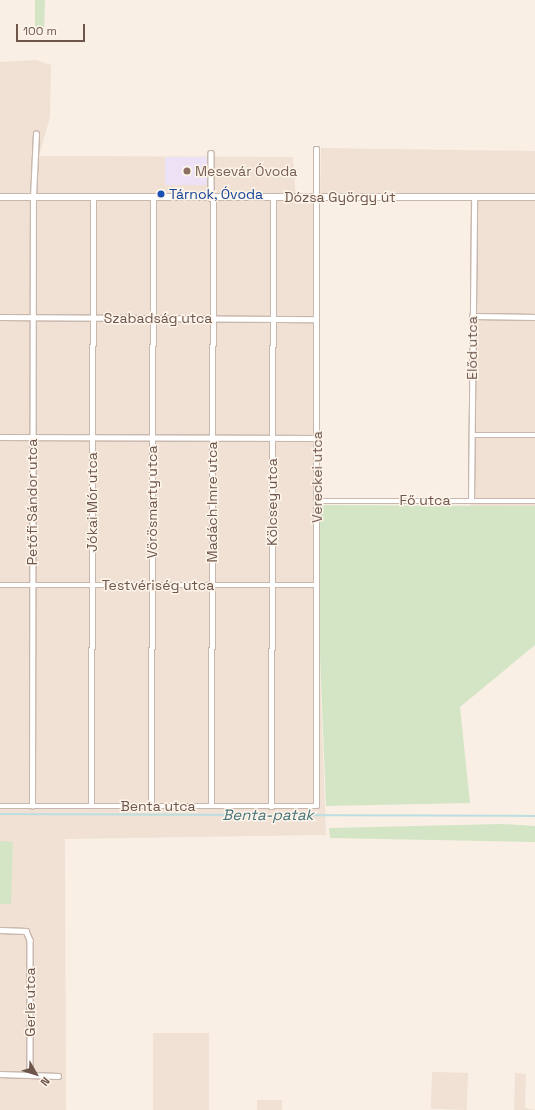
<!DOCTYPE html>
<meta charset="utf-8">
<style>
body{margin:0}
#map{position:relative;width:535px;height:1110px;overflow:hidden;background:#f9efe4;font-family:"Space Grotesk",sans-serif}
div>[style]{position:absolute}
[style*='--x']{left:calc(var(--x)*1px);top:calc(var(--y)*1px);width:calc(var(--w)*1px);rotate:calc(var(--a)*1deg)}
.residential>*{inset:0;background:#f0e1d4;transform-origin:0 0}
.education>*{inset:0;background:#ece1f5;transform-origin:0 0}
.green>*{inset:0;background:#d4e5c5}
.stream>*{height:1.5px;margin:-0.75px;padding:0 0.75px;transform-origin:0.75px;border-radius:0.75px;background:#bcdee0}
.roads{filter:drop-shadow(1px 0 #c8b7ac) drop-shadow(-1px 0 #c8b7ac) drop-shadow(0 1px #c8b7ac) drop-shadow(0 -1px #c8b7ac)}
.minor>*{height:4.5px;margin:-2.25px;padding:0 2.25px;transform-origin:2.25px;border-radius:2.25px;background:#fff}
.tertiary>*{height:6px;margin:-3px;padding:0 3px;transform-origin:3px;border-radius:3px;background:#fff}
.dots>*{width:11px;height:11px;translate:-50% -50%;box-sizing:border-box;border:2px solid #fdf4ea;border-radius:50%}
span{translate:-50% -50%;white-space:nowrap;text-align:center;line-height:1.15;-webkit-text-stroke:3px #fdf4ea;paint-order:stroke}
.education-label{font-size:14px;color:#785e54}
.left{translate:0 -50%;text-align:left}
.transit-label{font-size:14px;color:#164399}
.street-label{font-size:14px;color:#6e564d}
.water-label{font-size:15px;color:#477479;font-style:italic}
.north{position:absolute;left:16px;top:1054px;width:40px;height:40px;-webkit-text-stroke:3px #fdf4ea;paint-order:stroke;rotate:129deg;font-size:11px;font-weight:700;line-height:16px;text-align:center;color:#6e564d}
.north::after{content:'';display:block;margin:auto;width:14px;height:18px;background:#6e564d;clip-path:polygon(50% 0,100% 100%,50% 72%,0 100%)}
.scale{position:absolute;left:16px;top:24px;width:69px;height:18px;box-sizing:border-box;border:2px solid #6e564d;border-top:0;padding-left:5px;font-size:12px;line-height:14px;white-space:nowrap;color:#6e564d;-webkit-text-stroke:3px #fdf4ea;paint-order:stroke}
</style>
<div id="map">
<div class="residential">
<i style="clip-path:polygon(36px 60px,51px 65px,50px 117px,39px 156px,293px 157px,296px 201px,314px 202px,314px 505px,326px 835px,65px 839px,66px 1110px,0 1110px,0 62px)"></i>
<i style="clip-path:polygon(321px 148px,535px 151px,535px 506px,470px 507px,470px 201px,320px 200px)"></i>
<i style="left:153px;top:1033px;width:56px;height:77px"></i>
<i style="left:468px;top:1073px;width:37px;height:36px;rotate:92deg"></i>
<i style="clip-path:polygon(515px 1073px,526px 1074px,525px 1108px,535px 1110px,514px 1110px)"></i>
<i style="left:257px;top:1100px;width:25px;height:10px"></i>
</div>
<div class="education">
<i style="left:165px;top:157px;width:43px;height:28px"></i>
</div>
<div class="green">
<i style="clip-path:polygon(35px 0,45px 0,44px 30px,35px 26px)"></i>
<i style="clip-path:polygon(314px 505px,535px 506px,535px 645px,460px 707px,470px 803px,326px 806px)"></i>
<i style="clip-path:polygon(502px 824px,535px 826px,535px 842px,330px 838px,329px 828px)"></i>
<i style="clip-path:polygon(0 841px,13px 842px,11px 904px,0 904px)"></i>
</div>
<div class="stream">
<i style="--x:0;--y:814;--w:535;--a:0.21"></i>
</div>
<div class="roads">
<div class="minor">
<i style="--x:211;--y:153;--w:45;--a:90"></i>
<i style="--x:472;--y:316;--w:63;--a:0.9"></i>
<i style="--x:0;--y:317;--w:316;--a:0.4"></i>
<i style="--x:472;--y:435;--w:63;--a:0"></i>
<i style="--x:0;--y:437;--w:315;--a:0.2"></i>
<i style="--x:471;--y:500;--w:303;--a:-89.4"></i>
<i style="--x:316;--y:501;--w:219;--a:0"></i>
<i style="--x:0;--y:585;--w:316;--a:0"></i>
<i style="--x:0;--y:806;--w:316;--a:0"></i>
<i style="--x:316;--y:806;--w:657;--a:-90"></i>
<i style="--x:32;--y:806;--w:609;--a:-89.91"></i>
<i style="--x:33;--y:197;--w:63;--a:-87.3"></i>
<i style="--x:91;--y:806;--w:609;--a:-89.81"></i>
<i style="--x:151;--y:806;--w:609;--a:-89.81"></i>
<i style="--x:211;--y:806;--w:608;--a:-89.81"></i>
<i style="--x:271;--y:807;--w:610;--a:-89.81"></i>
<i style="--x:0;--y:930;--w:26;--a:2"></i>
<i style="--x:26;--y:931;--w:10;--a:66"></i>
<i style="--x:30;--y:940;--w:135;--a:90"></i>
<i style="--x:0;--y:1074;--w:58;--a:2"></i>
</div>
<div class="tertiary">
<i style="--x:0;--y:197;--w:535;--a:0"></i>
</div>
</div>
<div class="dots">
<i style="left:187px;top:171px;background:#8d6e63"></i>
<i style="left:161px;top:194px;background:#1a4fb4"></i>
</div>
<div class="education-label">
<span class="left" style="left:195px;top:171px">Mesevár Óvoda</span>
</div>
<div class="transit-label">
<span class="left" style="left:169px;top:194px">Tárnok, Óvoda</span>
</div>
<div class="street-label">
<span style="left:340px;top:197px">Dózsa György út</span>
<span style="left:158px;top:318px">Szabadság utca</span>
<span style="left:472px;top:348px;rotate:-90deg">Előd utca</span>
<span style="left:317px;top:477px;rotate:-90deg">Vereckei utca</span>
<span style="left:425px;top:500px">Fő utca</span>
<span style="left:32px;top:502px;rotate:-90deg">Petőfi Sándor utca</span>
<span style="left:92px;top:502px;rotate:-90deg">Jókai Mór utca</span>
<span style="left:152px;top:502px;rotate:-90deg">Vörösmarty utca</span>
<span style="left:212px;top:502px;rotate:-90deg">Madách Imre utca</span>
<span style="left:272px;top:502px;rotate:-90deg">Kölcsey utca</span>
<span style="left:158px;top:585px">Testvériség utca</span>
<span style="left:158px;top:806px">Benta utca</span>
<span style="left:30px;top:1002px;rotate:-90deg">Gerle utca</span>
</div>
<div class="water-label">
<span style="left:268px;top:815px">Benta-patak</span>
</div>
<div class="north">N</div>
<div class="scale">100 m</div>
</div>
